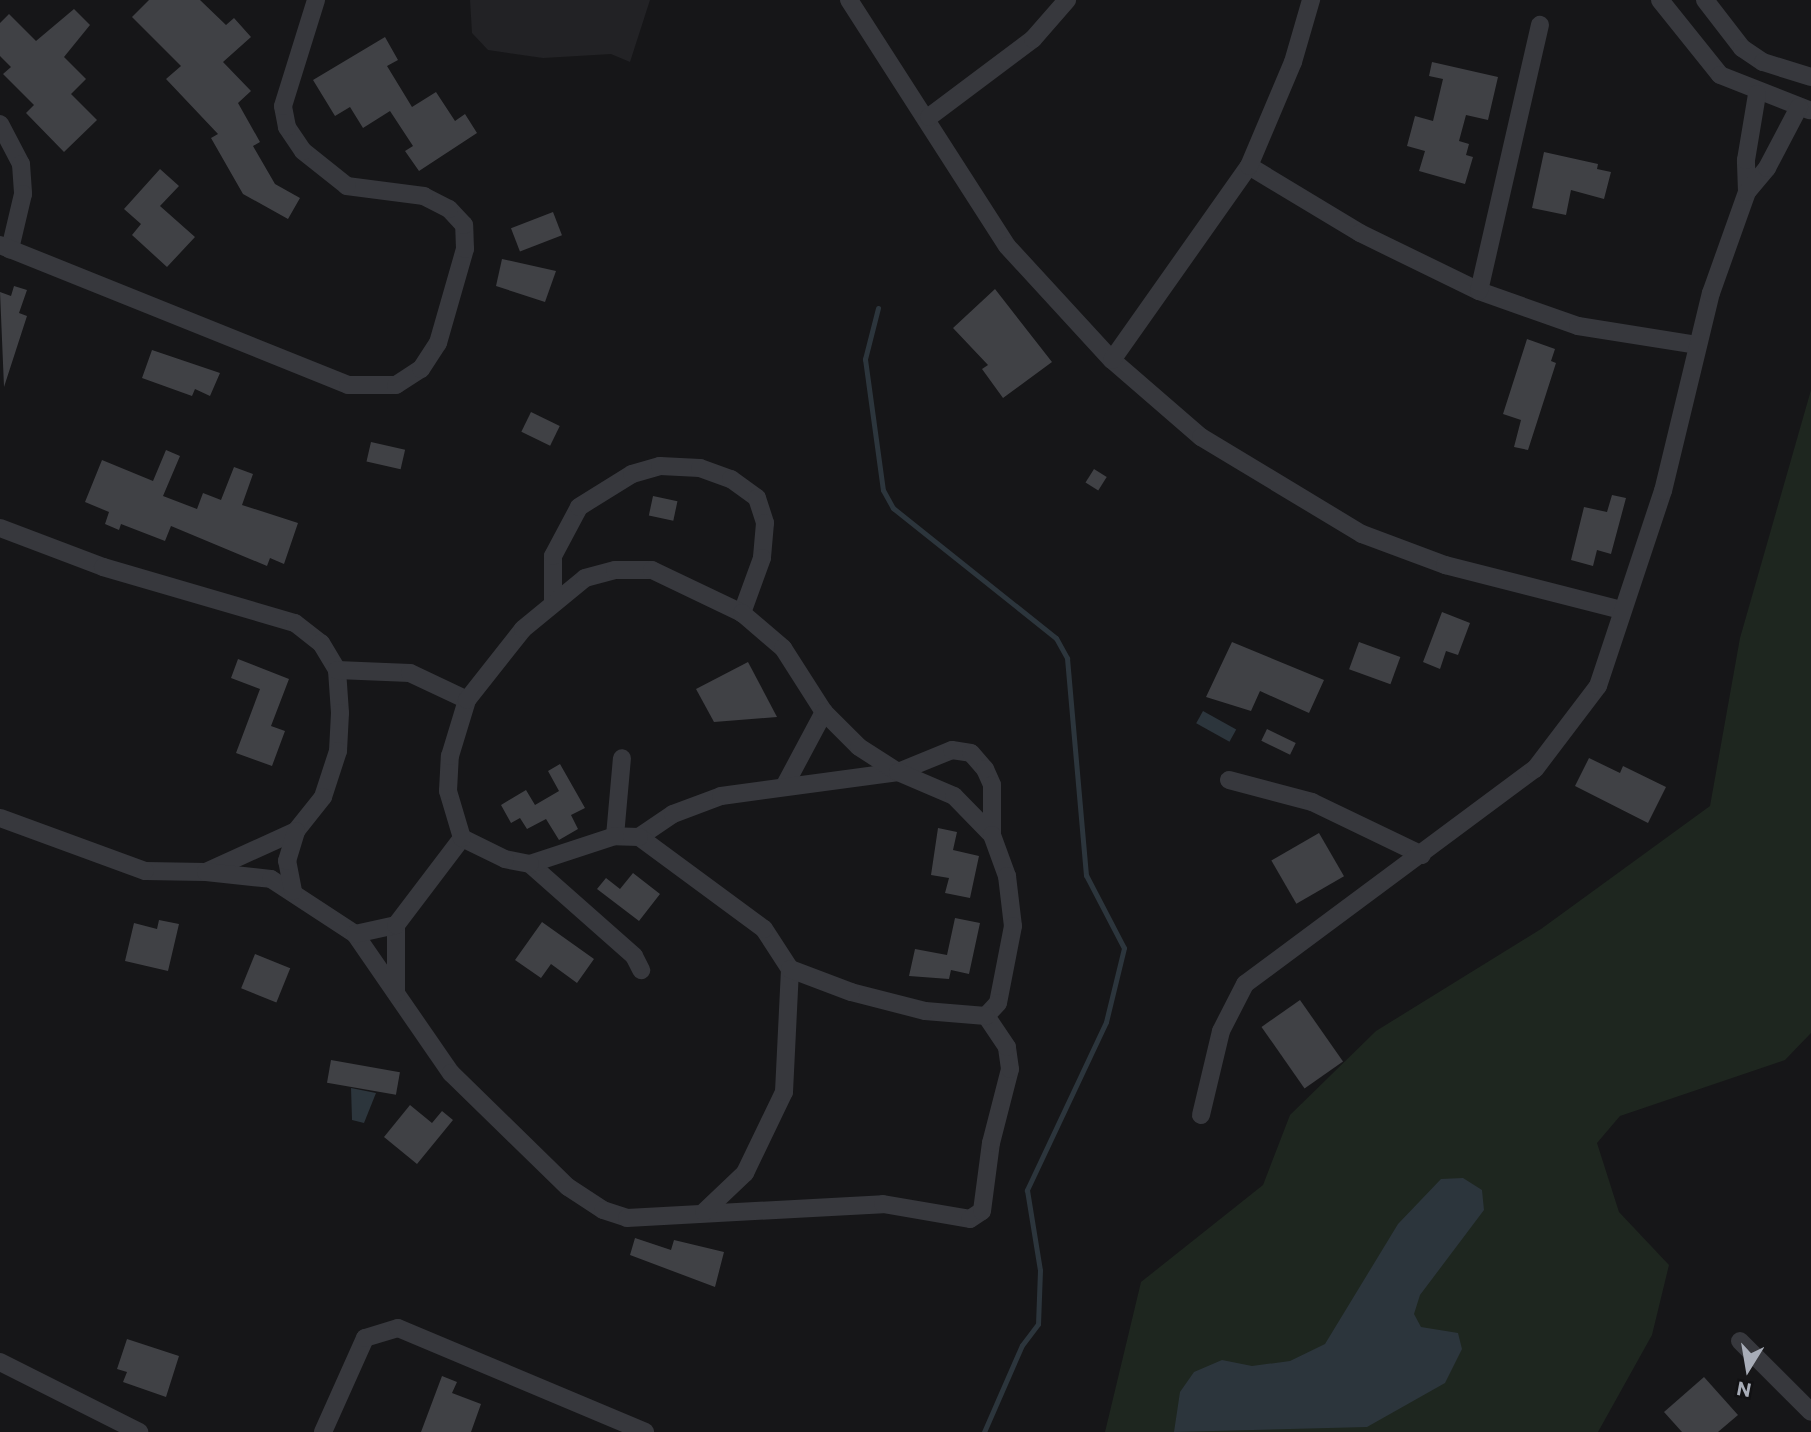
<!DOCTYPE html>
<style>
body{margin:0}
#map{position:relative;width:1811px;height:1432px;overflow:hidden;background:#161618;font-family:Commissioner,sans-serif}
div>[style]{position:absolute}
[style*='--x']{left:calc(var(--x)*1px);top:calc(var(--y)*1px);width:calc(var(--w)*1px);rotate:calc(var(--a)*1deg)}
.built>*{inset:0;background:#222225}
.green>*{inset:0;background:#1e261f}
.water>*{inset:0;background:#2c353c;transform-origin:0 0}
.stream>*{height:5px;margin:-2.5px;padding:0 2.5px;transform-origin:2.5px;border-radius:2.5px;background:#2c353c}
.building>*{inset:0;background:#404145;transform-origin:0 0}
.street>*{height:18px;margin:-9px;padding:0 9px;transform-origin:9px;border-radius:9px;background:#37383d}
span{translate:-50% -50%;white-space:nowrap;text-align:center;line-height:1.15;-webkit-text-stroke:7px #111113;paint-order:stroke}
.north{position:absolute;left:1713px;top:1334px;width:70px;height:70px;-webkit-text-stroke:5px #111113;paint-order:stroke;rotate:191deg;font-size:19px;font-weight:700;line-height:28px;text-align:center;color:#a8adb8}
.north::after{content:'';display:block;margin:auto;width:24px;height:32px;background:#a8adb8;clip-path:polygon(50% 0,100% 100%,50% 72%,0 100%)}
</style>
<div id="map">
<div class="built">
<i style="clip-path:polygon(470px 0,650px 0,630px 62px,611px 54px,543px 58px,488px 50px,472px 33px)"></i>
</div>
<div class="green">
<i style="clip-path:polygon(1811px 390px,1811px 1033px,1785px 1060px,1620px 1116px,1597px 1143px,1619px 1212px,1669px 1265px,1652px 1335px,1598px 1432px,1105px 1432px,1141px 1282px,1263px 1185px,1290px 1115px,1376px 1031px,1541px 929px,1710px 806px,1740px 638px)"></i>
</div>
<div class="water">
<i style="left:1203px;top:711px;width:38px;height:14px;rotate:29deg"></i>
<i style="clip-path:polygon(351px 1088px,376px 1093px,364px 1123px,352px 1120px)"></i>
<i style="clip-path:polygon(1463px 1178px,1482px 1190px,1484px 1210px,1420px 1295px,1414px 1314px,1421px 1327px,1458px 1333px,1462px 1349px,1445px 1383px,1367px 1427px,1174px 1432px,1180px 1392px,1194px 1372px,1222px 1360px,1252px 1366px,1290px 1361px,1325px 1344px,1398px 1224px,1441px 1179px)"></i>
</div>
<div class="stream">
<i style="--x:878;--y:308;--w:53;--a:104.3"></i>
<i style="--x:865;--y:359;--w:132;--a:82.2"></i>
<i style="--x:883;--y:490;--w:21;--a:61"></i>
<i style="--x:893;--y:508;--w:208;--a:38.6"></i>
<i style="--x:1056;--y:638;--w:23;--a:61"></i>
<i style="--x:1067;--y:658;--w:218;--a:85"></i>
<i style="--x:1086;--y:875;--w:82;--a:62.5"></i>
<i style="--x:1124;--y:948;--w:76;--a:103.7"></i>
<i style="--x:1106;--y:1022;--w:186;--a:115.2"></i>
<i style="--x:1027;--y:1190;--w:81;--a:80.8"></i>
<i style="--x:1040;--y:1270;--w:54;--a:92.1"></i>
<i style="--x:1038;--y:1324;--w:26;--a:127"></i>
<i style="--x:1022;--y:1345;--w:95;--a:113.6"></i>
</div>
<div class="building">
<i style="clip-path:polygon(149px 0,200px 0,226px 25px,234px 18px,251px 37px,223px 62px,251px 91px,238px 103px,260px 142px,253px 146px,275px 184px,300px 198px,288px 219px,243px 194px,211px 138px,218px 134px,166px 79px,181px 66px,132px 17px)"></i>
<i style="clip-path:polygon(74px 9px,90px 25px,64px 57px,86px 79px,71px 94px,97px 120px,64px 152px,26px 113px,34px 105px,3px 74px,11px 67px,0 56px,0 23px,9px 14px,36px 41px)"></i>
<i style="clip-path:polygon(385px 37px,398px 60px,387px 66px,412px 107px,436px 92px,455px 121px,465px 114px,477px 133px,419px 171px,405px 151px,413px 146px,390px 111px,363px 128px,350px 107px,335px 116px,313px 80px)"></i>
<i style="clip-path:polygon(1432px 62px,1498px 77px,1488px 120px,1466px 115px,1459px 141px,1469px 144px,1466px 155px,1473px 157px,1465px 184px,1419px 171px,1425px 151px,1407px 146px,1415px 116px,1433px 121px,1443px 79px,1429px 76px)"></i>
<i style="clip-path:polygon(1544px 152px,1598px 164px,1597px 169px,1611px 172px,1604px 199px,1571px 190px,1566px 215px,1532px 208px)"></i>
<i style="clip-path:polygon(160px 169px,179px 186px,160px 206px,195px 237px,167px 267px,132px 235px,141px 224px,124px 209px)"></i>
<i style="left:553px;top:212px;width:25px;height:45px;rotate:69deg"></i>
<i style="clip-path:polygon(502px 259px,556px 271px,545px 302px,496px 286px)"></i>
<i style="clip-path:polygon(14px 286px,27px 290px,19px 313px,27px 316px,4px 387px,0 292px,11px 296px)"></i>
<i style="clip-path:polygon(995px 289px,1052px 362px,1003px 398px,982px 369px,988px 365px,953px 328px)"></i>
<i style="clip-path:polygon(1527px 339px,1555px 349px,1551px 361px,1556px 363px,1528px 450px,1514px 447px,1521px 420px,1503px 414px)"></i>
<i style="clip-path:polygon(152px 350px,220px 373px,210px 396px,195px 389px,192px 396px,142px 378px)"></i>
<i style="left:531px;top:412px;width:32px;height:22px;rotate:26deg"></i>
<i style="left:371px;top:442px;width:35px;height:20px;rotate:13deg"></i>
<i style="clip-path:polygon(166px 450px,180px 456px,163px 496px,197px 509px,203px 493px,221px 500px,234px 467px,253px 474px,242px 505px,298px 523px,284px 564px,270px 558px,267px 566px,171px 526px,165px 541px,121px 524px,119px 530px,105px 524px,109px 512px,85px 502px,102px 460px,153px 481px)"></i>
<i style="left:1094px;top:469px;width:15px;height:16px;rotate:32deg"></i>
<i style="clip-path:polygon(1612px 495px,1626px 498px,1611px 554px,1597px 550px,1593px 566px,1571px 560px,1584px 507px,1607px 512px)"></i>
<i style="left:653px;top:496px;width:25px;height:20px;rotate:12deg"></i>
<i style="clip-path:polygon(1442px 612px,1470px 623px,1458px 655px,1446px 651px,1440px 669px,1423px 662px)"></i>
<i style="clip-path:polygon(1232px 642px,1324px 680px,1309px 713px,1260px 691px,1251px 711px,1206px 697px)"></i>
<i style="left:1359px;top:642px;width:44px;height:29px;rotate:20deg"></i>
<i style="clip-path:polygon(238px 659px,289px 679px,271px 726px,285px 731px,272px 766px,236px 753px,260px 689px,231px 678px)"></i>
<i style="clip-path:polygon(748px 662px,777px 717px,714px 722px,696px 689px)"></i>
<i style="left:1267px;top:729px;width:32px;height:13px;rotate:26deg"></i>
<i style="clip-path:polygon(1589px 758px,1620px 773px,1623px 766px,1666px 787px,1648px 823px,1575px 786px)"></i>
<i style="clip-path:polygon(560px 764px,585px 808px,571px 815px,578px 829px,559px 840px,546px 819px,527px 829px,520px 818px,511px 823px,501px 805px,526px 790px,535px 805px,559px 791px,548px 771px)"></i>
<i style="clip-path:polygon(938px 828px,957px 832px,953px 850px,979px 856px,970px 898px,945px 893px,949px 878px,931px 875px)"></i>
<i style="left:1319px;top:833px;width:50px;height:55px;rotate:60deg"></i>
<i style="clip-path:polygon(633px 873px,660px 894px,639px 921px,597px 889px,606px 878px,620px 889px)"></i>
<i style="clip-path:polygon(955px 918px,980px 923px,969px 974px,951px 970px,949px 979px,909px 976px,915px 949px,947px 955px)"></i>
<i style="clip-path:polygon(159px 920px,179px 924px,168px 971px,125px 961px,134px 923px,157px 929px)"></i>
<i style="clip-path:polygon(542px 922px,594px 959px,577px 983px,551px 964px,541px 978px,515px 960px)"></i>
<i style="left:255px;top:954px;width:38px;height:37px;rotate:22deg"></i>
<i style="left:1300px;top:1000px;width:75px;height:47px;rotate:55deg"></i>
<i style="left:331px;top:1060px;width:70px;height:23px;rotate:10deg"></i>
<i style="clip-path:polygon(410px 1105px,432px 1123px,442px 1111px,453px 1120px,417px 1164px,384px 1137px)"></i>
<i style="clip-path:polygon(635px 1238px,671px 1250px,674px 1240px,724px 1252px,715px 1287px,630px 1255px)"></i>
<i style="clip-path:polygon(127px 1339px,179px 1356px,166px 1397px,123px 1382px,127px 1372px,117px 1369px)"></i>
<i style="clip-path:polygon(442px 1376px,457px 1382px,452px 1393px,481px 1404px,471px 1432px,421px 1432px)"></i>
<i style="clip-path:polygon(1704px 1377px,1738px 1415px,1718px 1432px,1682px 1432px,1664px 1412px)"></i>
</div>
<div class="street">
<i style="--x:849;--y:0;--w:292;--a:57.3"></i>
<i style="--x:1007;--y:246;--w:155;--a:47.4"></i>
<i style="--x:1112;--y:360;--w:118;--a:40.9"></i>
<i style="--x:1201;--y:437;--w:188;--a:31.1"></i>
<i style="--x:1362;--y:534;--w:89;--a:20.5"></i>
<i style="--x:1445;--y:565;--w:182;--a:14.3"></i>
<i style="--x:1660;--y:0;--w:96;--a:51.3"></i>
<i style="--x:1720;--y:75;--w:96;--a:21.5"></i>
<i style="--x:1705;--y:0;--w:61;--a:52.4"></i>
<i style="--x:1742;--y:48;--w:25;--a:34"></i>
<i style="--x:1763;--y:62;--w:50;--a:17.4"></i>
<i style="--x:929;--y:117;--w:130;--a:-36.9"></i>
<i style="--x:1033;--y:39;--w:52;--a:-48.9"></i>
<i style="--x:0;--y:124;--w:45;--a:62.3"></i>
<i style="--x:21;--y:164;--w:30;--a:86"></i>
<i style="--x:23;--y:194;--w:57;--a:103.3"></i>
<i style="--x:1249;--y:166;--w:130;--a:31.1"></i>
<i style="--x:1360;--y:233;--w:132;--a:26"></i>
<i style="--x:1479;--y:291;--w:105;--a:19.5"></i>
<i style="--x:1578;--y:326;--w:120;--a:9.1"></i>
<i style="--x:1747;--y:192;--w:32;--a:-92"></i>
<i style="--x:1746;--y:160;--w:67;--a:-80.5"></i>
<i style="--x:0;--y:245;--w:375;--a:21.9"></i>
<i style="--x:348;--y:385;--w:48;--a:0"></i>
<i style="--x:396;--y:385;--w:30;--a:-33"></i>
<i style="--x:421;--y:369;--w:31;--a:-57"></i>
<i style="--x:438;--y:343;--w:98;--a:-74"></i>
<i style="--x:465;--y:249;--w:24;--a:-92"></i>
<i style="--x:464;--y:225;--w:22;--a:-133"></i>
<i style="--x:449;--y:209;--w:28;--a:-153"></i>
<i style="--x:424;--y:196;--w:78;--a:-172.6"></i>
<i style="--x:347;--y:186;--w:56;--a:-141.5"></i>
<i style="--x:303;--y:151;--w:29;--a:-124"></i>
<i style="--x:287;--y:127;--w:21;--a:-101"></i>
<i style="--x:283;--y:106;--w:111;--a:-72.7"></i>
<i style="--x:1479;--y:291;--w:273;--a:-77.1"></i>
<i style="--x:1112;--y:360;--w:237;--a:-54.8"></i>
<i style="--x:1249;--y:166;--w:113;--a:-67.1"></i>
<i style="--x:1293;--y:62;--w:65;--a:-73.8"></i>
<i style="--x:0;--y:528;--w:110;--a:20.7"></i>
<i style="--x:103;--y:567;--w:200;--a:16.3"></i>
<i style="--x:295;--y:623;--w:33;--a:38"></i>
<i style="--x:321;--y:643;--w:31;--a:59"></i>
<i style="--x:337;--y:670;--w:43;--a:86"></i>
<i style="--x:340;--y:713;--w:38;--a:93"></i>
<i style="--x:338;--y:751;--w:48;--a:108.1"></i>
<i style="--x:323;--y:797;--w:43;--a:128.5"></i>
<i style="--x:296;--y:831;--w:99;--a:155.5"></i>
<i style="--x:206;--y:872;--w:61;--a:-179.1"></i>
<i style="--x:145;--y:871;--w:154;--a:-159.9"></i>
<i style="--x:553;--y:601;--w:45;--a:-90"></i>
<i style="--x:553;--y:556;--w:55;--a:-62"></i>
<i style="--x:579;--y:507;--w:62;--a:-31.9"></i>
<i style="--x:632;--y:474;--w:29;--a:-16"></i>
<i style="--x:660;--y:466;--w:40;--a:2.9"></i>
<i style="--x:700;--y:468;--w:33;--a:20"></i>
<i style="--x:731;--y:479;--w:32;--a:36"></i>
<i style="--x:757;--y:498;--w:26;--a:72"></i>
<i style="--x:765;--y:523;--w:35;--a:95"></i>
<i style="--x:762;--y:558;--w:59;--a:110"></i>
<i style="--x:337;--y:670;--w:73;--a:2.4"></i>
<i style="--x:410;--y:673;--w:63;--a:25.3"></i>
<i style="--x:1229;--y:780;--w:86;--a:14.8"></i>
<i style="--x:1312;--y:802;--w:122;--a:25.7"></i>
<i style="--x:785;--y:785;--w:83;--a:-61.9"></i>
<i style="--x:615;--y:836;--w:78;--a:-84.9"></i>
<i style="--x:639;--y:837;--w:41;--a:-34.1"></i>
<i style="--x:673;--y:814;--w:51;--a:-20.6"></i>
<i style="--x:721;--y:796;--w:179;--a:-7.7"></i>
<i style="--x:898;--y:772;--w:58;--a:-22.2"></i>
<i style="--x:952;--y:750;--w:19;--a:9"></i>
<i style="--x:971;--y:753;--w:21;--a:49"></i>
<i style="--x:985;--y:769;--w:17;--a:66"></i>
<i style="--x:992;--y:785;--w:50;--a:90"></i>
<i style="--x:530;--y:864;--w:139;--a:41.5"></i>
<i style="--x:634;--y:956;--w:16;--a:63"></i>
<i style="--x:206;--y:872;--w:65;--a:6.1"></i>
<i style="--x:271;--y:879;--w:100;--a:33.2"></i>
<i style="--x:355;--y:934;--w:169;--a:55.4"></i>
<i style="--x:451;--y:1073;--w:163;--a:44.3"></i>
<i style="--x:568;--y:1187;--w:42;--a:33.3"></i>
<i style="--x:603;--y:1210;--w:25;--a:18"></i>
<i style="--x:627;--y:1218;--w:256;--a:-3.1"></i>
<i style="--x:883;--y:1204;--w:88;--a:9.8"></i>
<i style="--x:970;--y:1219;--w:14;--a:-34"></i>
<i style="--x:982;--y:1211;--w:69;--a:-82.5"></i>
<i style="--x:991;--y:1143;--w:76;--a:-75.6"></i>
<i style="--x:1010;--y:1069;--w:22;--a:-98"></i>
<i style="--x:1007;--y:1047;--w:37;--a:-124"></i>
<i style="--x:293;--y:891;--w:31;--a:-101"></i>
<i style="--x:287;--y:861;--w:31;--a:-73"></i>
<i style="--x:396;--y:925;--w:68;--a:90"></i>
<i style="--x:355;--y:934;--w:42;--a:-12.4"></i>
<i style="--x:396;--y:925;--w:109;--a:-52.8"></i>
<i style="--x:1201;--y:1115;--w:86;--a:-76.6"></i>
<i style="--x:1221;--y:1031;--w:53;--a:-62.9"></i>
<i style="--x:1245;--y:984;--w:361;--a:-36.6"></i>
<i style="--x:1535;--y:769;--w:104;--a:-52.8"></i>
<i style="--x:1598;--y:686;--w:206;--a:-71.6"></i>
<i style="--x:1663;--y:491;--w:204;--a:-76.4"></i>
<i style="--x:1711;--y:293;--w:107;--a:-70.4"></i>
<i style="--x:1747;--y:192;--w:31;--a:-50"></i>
<i style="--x:1767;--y:168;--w:69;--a:-62.3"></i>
<i style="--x:704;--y:1212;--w:57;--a:-43.6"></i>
<i style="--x:745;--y:1173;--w:90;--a:-64.3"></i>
<i style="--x:784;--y:1092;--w:123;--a:-87.2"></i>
<i style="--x:790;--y:969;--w:48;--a:-123"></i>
<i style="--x:764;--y:929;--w:155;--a:-143.6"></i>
<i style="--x:639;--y:837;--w:24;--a:-178"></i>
<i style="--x:615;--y:836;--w:89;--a:161.8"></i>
<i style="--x:530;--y:864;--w:25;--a:-169"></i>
<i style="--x:505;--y:859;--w:48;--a:-154"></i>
<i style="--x:462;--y:838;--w:49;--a:-106.6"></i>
<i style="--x:448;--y:791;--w:35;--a:-87"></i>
<i style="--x:450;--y:756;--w:59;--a:-73.1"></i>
<i style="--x:467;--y:700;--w:90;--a:-51.7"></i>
<i style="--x:523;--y:629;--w:80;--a:-39.4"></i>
<i style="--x:585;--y:578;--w:31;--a:-15"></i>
<i style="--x:615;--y:570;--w:37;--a:0"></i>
<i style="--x:652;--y:570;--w:100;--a:25.5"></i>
<i style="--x:742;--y:613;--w:54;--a:40.5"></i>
<i style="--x:783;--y:648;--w:76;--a:57.4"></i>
<i style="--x:824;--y:712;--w:49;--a:45"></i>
<i style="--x:859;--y:747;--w:46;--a:32.7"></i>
<i style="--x:898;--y:772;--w:61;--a:23.2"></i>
<i style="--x:954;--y:796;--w:54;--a:45.7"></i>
<i style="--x:992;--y:835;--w:44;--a:69.9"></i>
<i style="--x:1007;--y:876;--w:50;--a:83.2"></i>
<i style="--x:1013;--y:926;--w:78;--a:101"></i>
<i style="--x:998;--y:1003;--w:18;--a:133"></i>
<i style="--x:986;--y:1016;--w:61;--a:-175.3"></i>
<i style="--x:925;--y:1011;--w:76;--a:-165.6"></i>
<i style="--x:851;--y:992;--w:65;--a:-159.3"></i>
<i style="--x:1740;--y:1341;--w:100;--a:45"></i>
<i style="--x:0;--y:1362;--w:156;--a:26.7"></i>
<i style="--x:323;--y:1432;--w:103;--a:-65.9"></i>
<i style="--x:365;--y:1338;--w:34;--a:-17"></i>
<i style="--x:398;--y:1328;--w:268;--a:22.8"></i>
</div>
<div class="north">N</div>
</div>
